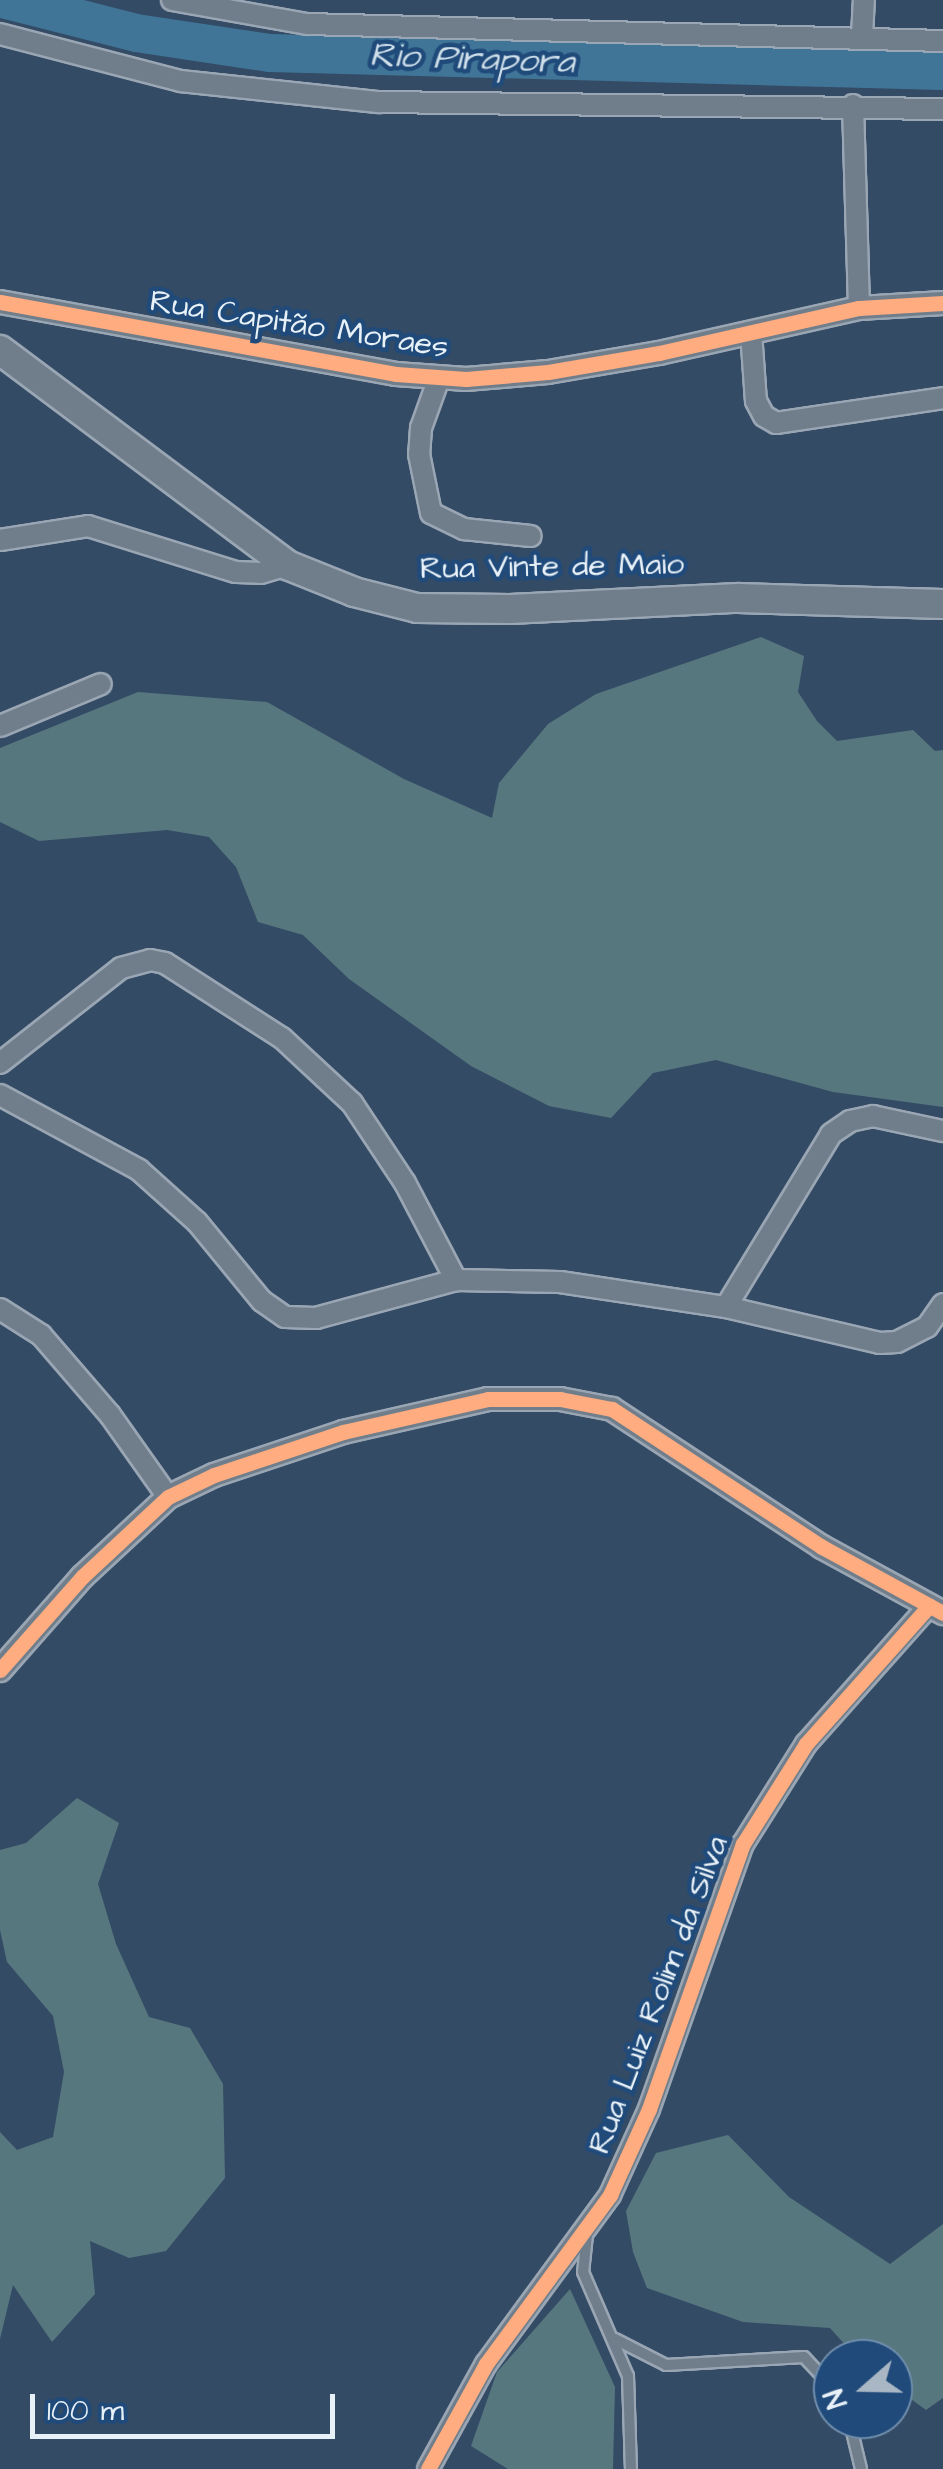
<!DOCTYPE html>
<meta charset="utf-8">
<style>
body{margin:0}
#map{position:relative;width:943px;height:2469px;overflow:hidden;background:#344b65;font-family:"Architects Daughter",sans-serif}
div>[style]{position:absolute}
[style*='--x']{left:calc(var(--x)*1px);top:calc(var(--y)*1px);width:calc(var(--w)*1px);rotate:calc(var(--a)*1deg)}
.green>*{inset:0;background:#57777f}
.river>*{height:38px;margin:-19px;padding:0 19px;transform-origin:19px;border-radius:19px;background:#407598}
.roads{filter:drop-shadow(2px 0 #9aa6b3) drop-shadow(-2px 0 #9aa6b3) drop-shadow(0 2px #9aa6b3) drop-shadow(0 -2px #9aa6b3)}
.service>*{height:10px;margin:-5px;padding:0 5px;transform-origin:5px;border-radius:5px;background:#707e8c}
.minor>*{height:20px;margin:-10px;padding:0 10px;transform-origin:10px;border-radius:10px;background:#707e8c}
.tertiary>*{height:22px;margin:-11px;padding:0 11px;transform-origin:11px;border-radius:11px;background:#707e8c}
.secondary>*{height:28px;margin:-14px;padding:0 14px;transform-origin:14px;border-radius:14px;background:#707e8c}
.cycleway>*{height:15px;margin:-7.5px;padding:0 7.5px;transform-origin:7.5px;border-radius:7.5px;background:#ffac80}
span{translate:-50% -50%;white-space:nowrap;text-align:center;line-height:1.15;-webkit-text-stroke:9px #1f4a7a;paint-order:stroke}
.street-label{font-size:32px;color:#e8f1f8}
.water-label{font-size:35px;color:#cfdfea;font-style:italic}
.north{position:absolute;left:813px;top:2339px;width:100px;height:100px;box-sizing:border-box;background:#1f4a7a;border:2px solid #6f8dac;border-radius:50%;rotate:250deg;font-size:28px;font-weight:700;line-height:40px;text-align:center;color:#e8f1f8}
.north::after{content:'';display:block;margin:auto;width:35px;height:45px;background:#a9b7c5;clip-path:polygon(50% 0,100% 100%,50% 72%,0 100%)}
.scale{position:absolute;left:30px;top:2394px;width:305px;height:45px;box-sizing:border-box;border:5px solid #e8f1f8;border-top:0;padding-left:12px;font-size:30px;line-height:35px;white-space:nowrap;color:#e8f1f8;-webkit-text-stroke:8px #1f4a7a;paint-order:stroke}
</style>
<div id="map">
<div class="green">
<i style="clip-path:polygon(761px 637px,804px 656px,798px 692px,817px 721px,837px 741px,913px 730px,935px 751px,943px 750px,943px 1107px,833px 1092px,716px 1060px,653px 1073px,611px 1118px,549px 1106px,471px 1066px,349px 979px,303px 935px,258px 922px,236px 867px,209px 837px,167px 830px,39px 841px,0 822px,0 748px,138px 692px,267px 702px,404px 779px,492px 818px,499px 783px,548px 724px,596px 694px)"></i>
<i style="clip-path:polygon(77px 1798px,119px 1823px,98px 1884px,116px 1944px,149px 2017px,190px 2028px,223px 2084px,225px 2178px,166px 2251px,129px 2258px,90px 2241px,95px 2294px,52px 2342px,13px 2285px,0 2339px,0 2132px,17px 2150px,53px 2137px,64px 2072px,53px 2016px,7px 1962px,0 1930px,0 1850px,26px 1843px)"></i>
<i style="clip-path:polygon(728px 2135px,789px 2197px,890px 2264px,943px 2224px,943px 2398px,926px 2410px,893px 2386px,893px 2359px,858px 2359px,830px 2328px,743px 2322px,647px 2288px,633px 2252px,626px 2211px,656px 2153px)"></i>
<i style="clip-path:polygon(570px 2289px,615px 2387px,613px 2469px,508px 2469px,471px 2446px,497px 2372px)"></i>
</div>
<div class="river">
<i style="--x:7;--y:0;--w:133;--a:14.3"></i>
<i style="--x:136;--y:33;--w:135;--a:8.5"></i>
<i style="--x:270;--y:53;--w:673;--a:1.53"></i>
</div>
<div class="roads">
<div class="service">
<i style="--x:587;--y:2235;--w:37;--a:96"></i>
<i style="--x:583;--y:2272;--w:113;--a:66.6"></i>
<i style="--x:628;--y:2376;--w:93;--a:88.2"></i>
<i style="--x:615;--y:2339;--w:57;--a:27"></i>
<i style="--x:666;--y:2365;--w:138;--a:-3.3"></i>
<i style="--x:804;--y:2357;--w:42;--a:46.9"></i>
<i style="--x:849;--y:2419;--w:51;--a:76.5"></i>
</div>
<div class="minor">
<i style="--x:172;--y:0;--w:137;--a:10.1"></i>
<i style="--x:307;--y:24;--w:636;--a:1.53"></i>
<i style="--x:0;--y:34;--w:187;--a:14.6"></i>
<i style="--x:181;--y:81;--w:199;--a:6.1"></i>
<i style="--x:379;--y:102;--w:564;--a:0.71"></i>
<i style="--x:862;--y:36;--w:36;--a:-87"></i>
<i style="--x:853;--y:105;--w:203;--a:88.3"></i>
<i style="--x:751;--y:332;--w:69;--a:85.9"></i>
<i style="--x:756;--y:401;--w:17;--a:62"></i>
<i style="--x:764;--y:416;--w:14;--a:30"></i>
<i style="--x:776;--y:423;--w:169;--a:-8.5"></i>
<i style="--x:439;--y:378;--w:53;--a:109.8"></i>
<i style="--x:421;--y:428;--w:26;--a:94"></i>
<i style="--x:419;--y:454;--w:60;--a:78.5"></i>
<i style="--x:431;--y:513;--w:37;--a:26"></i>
<i style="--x:464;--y:529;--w:67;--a:6"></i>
<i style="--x:0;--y:540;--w:89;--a:-9"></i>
<i style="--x:88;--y:526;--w:155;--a:17.3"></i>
<i style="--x:236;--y:572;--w:25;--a:2"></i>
<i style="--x:261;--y:573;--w:27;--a:-17"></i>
<i style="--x:0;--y:726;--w:109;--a:-22.6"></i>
<i style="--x:0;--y:1063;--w:154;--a:-38.1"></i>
<i style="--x:121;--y:968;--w:30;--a:-15"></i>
<i style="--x:150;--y:960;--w:15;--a:11"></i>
<i style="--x:165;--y:963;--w:139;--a:32.7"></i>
<i style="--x:282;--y:1038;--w:96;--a:42.9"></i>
<i style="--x:352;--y:1103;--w:96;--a:56.5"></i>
<i style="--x:405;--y:1183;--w:110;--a:62.3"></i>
<i style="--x:0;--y:1095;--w:158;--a:28.3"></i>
<i style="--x:139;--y:1170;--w:78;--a:41.9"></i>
<i style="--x:197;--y:1222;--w:102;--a:50.6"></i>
<i style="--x:262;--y:1301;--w:28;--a:35"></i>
<i style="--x:285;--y:1317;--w:31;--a:2"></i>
<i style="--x:316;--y:1318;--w:145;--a:-15.2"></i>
<i style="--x:456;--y:1280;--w:104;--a:1.1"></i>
<i style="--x:560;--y:1282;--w:168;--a:8.6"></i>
<i style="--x:726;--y:1307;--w:158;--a:13.2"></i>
<i style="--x:880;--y:1343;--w:17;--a:-3"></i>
<i style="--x:897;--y:1342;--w:34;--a:-27"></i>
<i style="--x:927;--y:1327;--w:28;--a:-55"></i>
<i style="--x:726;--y:1307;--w:202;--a:-58.7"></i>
<i style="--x:831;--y:1134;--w:23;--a:-34"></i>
<i style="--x:850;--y:1121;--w:24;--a:-12"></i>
<i style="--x:873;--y:1116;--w:72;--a:12.1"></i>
<i style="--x:0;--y:1309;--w:49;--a:32.4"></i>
<i style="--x:41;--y:1335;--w:106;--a:49.2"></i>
<i style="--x:110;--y:1415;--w:100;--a:54.7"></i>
<i style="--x:428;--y:2469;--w:120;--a:-61.1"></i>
<i style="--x:486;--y:2364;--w:210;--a:-53.7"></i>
<i style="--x:610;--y:2195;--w:94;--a:-65.6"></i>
<i style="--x:649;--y:2109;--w:281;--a:-70.5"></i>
<i style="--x:743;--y:1844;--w:118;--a:-57.8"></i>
<i style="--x:806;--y:1744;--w:185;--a:-48.3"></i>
</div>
<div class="tertiary">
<i style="--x:0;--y:302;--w:402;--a:10.3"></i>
<i style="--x:396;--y:374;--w:70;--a:4.1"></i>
<i style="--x:466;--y:379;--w:82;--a:-4.9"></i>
<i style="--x:548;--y:372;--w:113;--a:-9.7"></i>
<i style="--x:659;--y:353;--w:205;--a:-12.7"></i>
<i style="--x:859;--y:308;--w:84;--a:-3.4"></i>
<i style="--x:0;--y:1670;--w:124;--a:-48.6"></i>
<i style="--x:82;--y:1577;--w:117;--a:-42.9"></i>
<i style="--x:168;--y:1497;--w:51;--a:-25.6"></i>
<i style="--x:214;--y:1475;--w:136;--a:-18.4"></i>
<i style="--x:343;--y:1432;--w:149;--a:-12.8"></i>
<i style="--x:488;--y:1399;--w:72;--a:0"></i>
<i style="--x:560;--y:1399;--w:53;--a:10.9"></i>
<i style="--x:612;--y:1409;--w:251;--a:33.3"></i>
<i style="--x:822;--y:1547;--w:138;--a:28.6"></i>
</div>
<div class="secondary">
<i style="--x:0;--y:350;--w:359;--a:36.8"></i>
<i style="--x:287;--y:565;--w:72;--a:21.9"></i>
<i style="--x:354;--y:592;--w:65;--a:14.3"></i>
<i style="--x:417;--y:608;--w:93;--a:0.6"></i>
<i style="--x:510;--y:609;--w:228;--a:-2.8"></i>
<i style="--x:738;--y:598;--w:205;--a:1.7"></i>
</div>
</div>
<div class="cycleway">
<i style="--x:0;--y:302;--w:402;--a:10.3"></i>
<i style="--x:396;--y:374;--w:70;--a:4.1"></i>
<i style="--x:466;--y:379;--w:82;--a:-4.9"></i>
<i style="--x:548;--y:372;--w:113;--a:-9.7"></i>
<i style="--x:659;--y:353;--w:205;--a:-12.7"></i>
<i style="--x:859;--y:308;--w:84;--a:-3.4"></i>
<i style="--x:0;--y:1670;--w:124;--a:-48.6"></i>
<i style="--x:82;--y:1577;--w:117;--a:-42.9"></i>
<i style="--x:168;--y:1497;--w:51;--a:-25.6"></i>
<i style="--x:214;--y:1475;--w:136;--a:-18.4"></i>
<i style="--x:343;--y:1432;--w:149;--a:-12.8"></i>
<i style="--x:488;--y:1399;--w:72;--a:0"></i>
<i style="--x:560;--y:1399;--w:53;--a:10.9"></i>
<i style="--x:612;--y:1409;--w:251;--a:33.3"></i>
<i style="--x:822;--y:1547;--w:138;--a:28.6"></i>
<i style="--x:428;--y:2469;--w:120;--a:-61.1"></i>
<i style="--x:486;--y:2364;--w:210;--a:-53.7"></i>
<i style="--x:610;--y:2195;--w:94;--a:-65.6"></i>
<i style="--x:649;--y:2109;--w:281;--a:-70.5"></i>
<i style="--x:743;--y:1844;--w:118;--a:-57.8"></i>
<i style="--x:806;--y:1744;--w:185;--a:-48.3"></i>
</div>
<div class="street-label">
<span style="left:299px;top:325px;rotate:9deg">Rua Capitão Moraes</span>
<span style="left:552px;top:567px;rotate:-1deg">Rua Vinte de Maio</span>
<span style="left:659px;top:1995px;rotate:-69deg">Rua Luiz Rolim da Silva</span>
</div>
<div class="water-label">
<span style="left:472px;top:59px;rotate:2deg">Rio Pirapora</span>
</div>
<div class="north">N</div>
<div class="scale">100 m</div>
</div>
